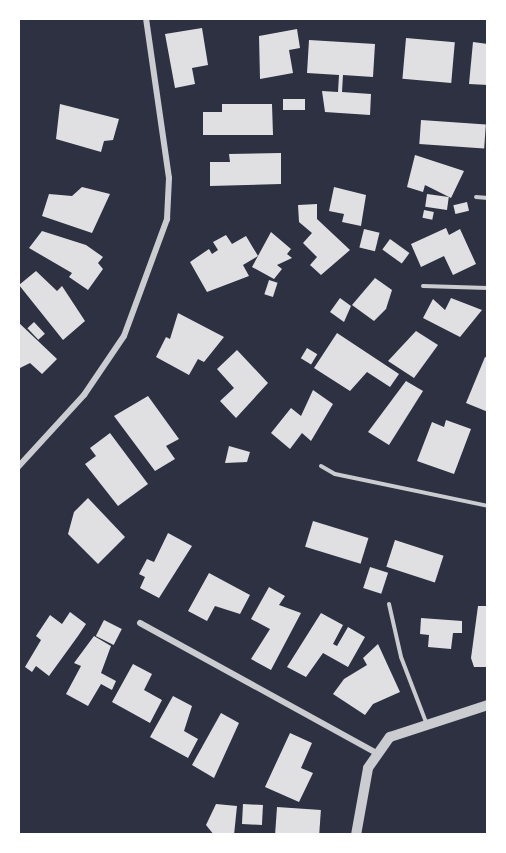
<!DOCTYPE html>
<style>
body{margin:0}
#map{position:relative;width:506px;height:853px;overflow:hidden;background:#2d3142;font-family:"Titillium Web",sans-serif}
div>[style]{position:absolute}
[style*='--x']{left:calc(var(--x)*1px);top:calc(var(--y)*1px);width:calc(var(--w)*1px);rotate:calc(var(--a)*1deg)}
.building>*{inset:0;background:#e0e0e3;transform-origin:0 0}
.service>*{height:4px;margin:-2px;padding:0 2px;transform-origin:2px;border-radius:2px;background:#caccd0}
.minor>*{height:6px;margin:-3px;padding:0 3px;transform-origin:3px;border-radius:3px;background:#caccd0}
.tertiary>*{height:10px;margin:-5px;padding:0 5px;transform-origin:5px;border-radius:5px;background:#caccd0}
span{translate:-50% -50%;white-space:nowrap;text-align:center;line-height:1.15;-webkit-text-stroke:4.5px #fff;paint-order:stroke}
.frame{position:absolute;inset:0;border:20px solid #fff;pointer-events:none}
</style>
<div id="map">
<div class="building">
<i style="clip-path:polygon(202px 28px,208px 65px,192px 68px,195px 84px,175px 88px,165px 34px)"></i>
<i style="clip-path:polygon(297px 29px,300px 48px,289px 50px,293px 73px,260px 79px,259px 36px)"></i>
<i style="left:406px;top:38px;width:49px;height:41px;rotate:5deg"></i>
<i style="clip-path:polygon(309px 40px,375px 44px,373px 77px,343px 75px,342px 92px,371px 94px,370px 115px,325px 112px,322px 91px,338px 92px,339px 75px,307px 73px)"></i>
<i style="clip-path:polygon(473px 42px,488px 44px,488px 85px,469px 84px)"></i>
<i style="left:305px;top:99px;width:11px;height:22px;rotate:90deg"></i>
<i style="clip-path:polygon(60px 104px,119px 119px,113px 140px,104px 141px,101px 152px,56px 139px)"></i>
<i style="clip-path:polygon(222px 104px,272px 104px,273px 135px,203px 135px,203px 112px,222px 112px)"></i>
<i style="left:421px;top:120px;width:65px;height:24px;rotate:4deg"></i>
<i style="clip-path:polygon(281px 153px,281px 184px,210px 186px,210px 162px,230px 162px,229px 154px)"></i>
<i style="clip-path:polygon(415px 155px,464px 171px,451px 198px,425px 185px,423px 192px,407px 187px)"></i>
<i style="clip-path:polygon(82px 187px,110px 194px,92px 233px,42px 216px,49px 194px,72px 196px)"></i>
<i style="clip-path:polygon(334px 187px,366px 195px,361px 226px,342px 222px,344px 214px,329px 211px)"></i>
<i style="left:427px;top:194px;width:22px;height:13px;rotate:8deg"></i>
<i style="left:467px;top:202px;width:9px;height:14px;rotate:77deg"></i>
<i style="clip-path:polygon(317px 204px,317px 219px,350px 250px,321px 275px,310px 265px,317px 257px,303px 243px,312px 233px,299px 222px,298px 205px)"></i>
<i style="left:424px;top:210px;width:10px;height:8px;rotate:11deg"></i>
<i style="clip-path:polygon(446px 228px,449px 235px,460px 229px,476px 264px,453px 275px,444px 256px,421px 267px,411px 244px)"></i>
<i style="left:364px;top:229px;width:16px;height:19px;rotate:14deg"></i>
<i style="clip-path:polygon(42px 231px,86px 245px,103px 257px,98px 263px,103px 269px,88px 290px,69px 277px,72px 273px,29px 248px)"></i>
<i style="clip-path:polygon(271px 232px,291px 249px,287px 254px,292px 258px,277px 265px,282px 269px,274px 279px,252px 267px)"></i>
<i style="clip-path:polygon(226px 235px,232px 244px,246px 236px,258px 256px,243px 265px,249px 276px,207px 292px,190px 262px,209px 249px,212px 254px,218px 250px,213px 242px)"></i>
<i style="left:390px;top:239px;width:24px;height:13px;rotate:36deg"></i>
<i style="clip-path:polygon(36px 271px,57px 291px,62px 286px,85px 321px,63px 340px,19px 285px)"></i>
<i style="clip-path:polygon(375px 278px,392px 290px,386px 309px,374px 321px,352px 305px)"></i>
<i style="left:269px;top:280px;width:9px;height:15px;rotate:18deg"></i>
<i style="clip-path:polygon(340px 298px,351px 306px,344px 322px,330px 312px)"></i>
<i style="clip-path:polygon(451px 298px,482px 310px,460px 337px,423px 318px,433px 299px,445px 310px)"></i>
<i style="clip-path:polygon(178px 313px,224px 337px,204px 362px,198px 359px,189px 375px,156px 357px,166px 337px,170px 339px)"></i>
<i style="clip-path:polygon(18px 322px,57px 359px,42px 374px,30px 363px,18px 369px)"></i>
<i style="left:34px;top:322px;width:16px;height:9px;rotate:47deg"></i>
<i style="clip-path:polygon(416px 331px,438px 345px,414px 378px,388px 361px)"></i>
<i style="clip-path:polygon(337px 333px,399px 374px,390px 387px,367px 372px,350px 391px,314px 368px)"></i>
<i style="left:307px;top:348px;width:12px;height:12px;rotate:31deg"></i>
<i style="clip-path:polygon(237px 350px,268px 383px,236px 418px,220px 401px,234px 388px,217px 369px)"></i>
<i style="clip-path:polygon(485px 357px,488px 358px,488px 412px,466px 403px)"></i>
<i style="clip-path:polygon(406px 381px,423px 391px,389px 445px,368px 432px)"></i>
<i style="clip-path:polygon(313px 390px,333px 404px,311px 441px,302px 433px,290px 449px,271px 433px,291px 408px,301px 416px)"></i>
<i style="clip-path:polygon(148px 396px,179px 439px,166px 446px,175px 459px,155px 471px,114px 416px)"></i>
<i style="clip-path:polygon(446px 420px,471px 429px,454px 474px,417px 461px,432px 422px,444px 427px)"></i>
<i style="clip-path:polygon(110px 433px,148px 484px,118px 506px,85px 464px,96px 456px,90px 448px)"></i>
<i style="clip-path:polygon(229px 446px,250px 452px,247px 462px,225px 463px)"></i>
<i style="clip-path:polygon(88px 498px,125px 537px,98px 564px,68px 534px,74px 512px)"></i>
<i style="left:313px;top:521px;width:58px;height:27px;rotate:17deg"></i>
<i style="clip-path:polygon(168px 533px,192px 546px,159px 598px,140px 588px,145px 577px,139px 574px,147px 559px,154px 562px)"></i>
<i style="left:395px;top:540px;width:51px;height:28px;rotate:18deg"></i>
<i style="left:370px;top:567px;width:19px;height:22px;rotate:18deg"></i>
<i style="clip-path:polygon(209px 573px,250px 595px,240px 614px,215px 606px,207px 621px,188px 611px)"></i>
<i style="clip-path:polygon(269px 587px,285px 596px,279px 605px,301px 613px,271px 670px,251px 659px,270px 629px,251px 619px)"></i>
<i style="clip-path:polygon(478px 606px,488px 606px,488px 667px,474px 667px,471px 658px)"></i>
<i style="clip-path:polygon(70px 612px,86px 624px,78px 636px,49px 676px,36px 666px,32px 672px,25px 667px,41px 640px,36px 636px,50px 615px,62px 624px)"></i>
<i style="clip-path:polygon(321px 613px,343px 625px,333px 644px,337px 646px,348px 627px,365px 637px,348px 667px,323px 653px,306px 677px,287px 667px)"></i>
<i style="clip-path:polygon(421px 618px,462px 621px,462px 633px,453px 633px,451px 649px,428px 647px,429px 635px,420px 634px)"></i>
<i style="left:104px;top:620px;width:20px;height:18px;rotate:27deg"></i>
<i style="clip-path:polygon(94px 636px,111px 646px,101px 673px,116px 681px,112px 690px,101px 684px,88px 706px,66px 694px,81px 666px,74px 663px)"></i>
<i style="clip-path:polygon(378px 644px,400px 692px,373px 704px,365px 715px,333px 694px,344px 679px,367px 665px,363px 658px)"></i>
<i style="clip-path:polygon(133px 664px,152px 674px,144px 690px,162px 700px,150px 723px,112px 702px)"></i>
<i style="clip-path:polygon(173px 696px,192px 706px,184px 731px,198px 739px,188px 758px,150px 737px)"></i>
<i style="clip-path:polygon(221px 713px,239px 723px,214px 778px,192px 765px)"></i>
<i style="clip-path:polygon(290px 733px,312px 743px,301px 768px,313px 773px,299px 802px,265px 787px)"></i>
<i style="clip-path:polygon(216px 804px,237px 806px,234px 835px,214px 835px,206px 825px)"></i>
<i style="left:243px;top:804px;width:20px;height:20px;rotate:3deg"></i>
<i style="left:277px;top:807px;width:44px;height:28px;rotate:4deg"></i>
</div>
<div class="service">
<i style="--x:476;--y:197;--w:12;--a:5"></i>
<i style="--x:423;--y:286;--w:65;--a:1.8"></i>
<i style="--x:321;--y:466;--w:16;--a:30"></i>
<i style="--x:335;--y:474;--w:156;--a:11.8"></i>
<i style="--x:389;--y:604;--w:54;--a:77.2"></i>
<i style="--x:401;--y:657;--w:70;--a:69"></i>
</div>
<div class="minor">
<i style="--x:18;--y:467;--w:98;--a:-47.5"></i>
<i style="--x:84;--y:395;--w:71;--a:-55.9"></i>
<i style="--x:124;--y:336;--w:125;--a:-69.8"></i>
<i style="--x:167;--y:219;--w:41;--a:-87.2"></i>
<i style="--x:169;--y:178;--w:162;--a:-98.2"></i>
<i style="--x:140;--y:623;--w:268;--a:28.8"></i>
</div>
<div class="tertiary">
<i style="--x:356;--y:835;--w:68;--a:-79.8"></i>
<i style="--x:368;--y:768;--w:38;--a:-55"></i>
<i style="--x:390;--y:737;--w:103;--a:-18.1"></i>
</div>
<div class="frame"></div>
</div>
